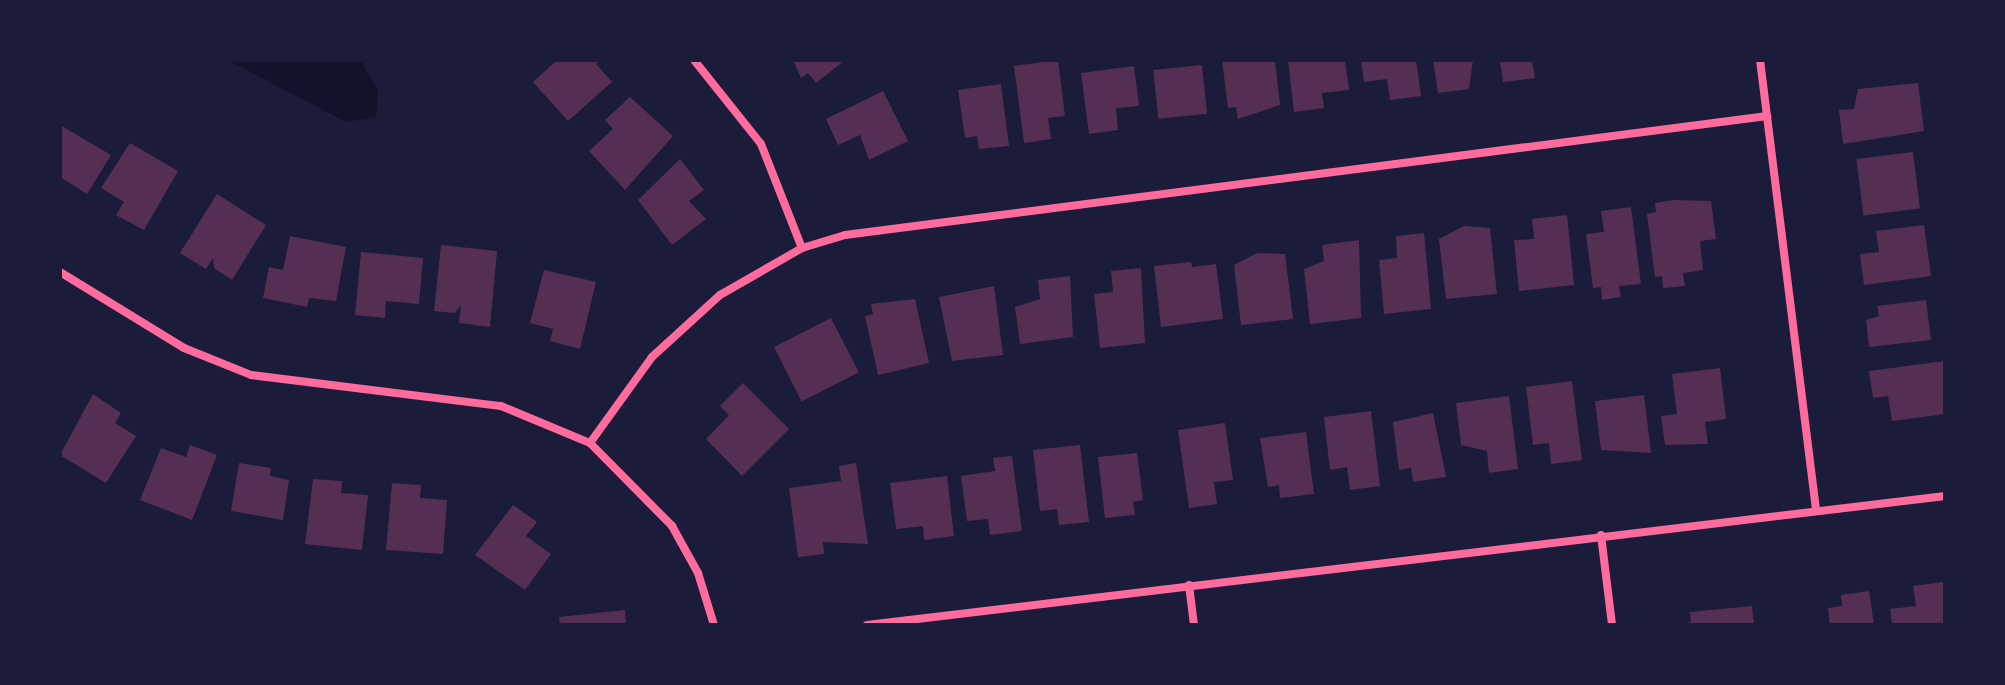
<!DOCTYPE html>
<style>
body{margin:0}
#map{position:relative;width:2005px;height:685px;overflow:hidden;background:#1b1b3a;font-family:Manrope,sans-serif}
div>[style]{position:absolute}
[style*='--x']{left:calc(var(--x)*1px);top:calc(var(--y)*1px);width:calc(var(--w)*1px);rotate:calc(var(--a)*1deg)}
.water>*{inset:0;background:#12122b}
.building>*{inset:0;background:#542f53;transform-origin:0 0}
.minor>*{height:8px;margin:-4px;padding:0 4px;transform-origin:4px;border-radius:4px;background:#ff6b9d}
span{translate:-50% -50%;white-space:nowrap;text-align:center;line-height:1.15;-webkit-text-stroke:6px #1b1b3a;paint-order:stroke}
.frame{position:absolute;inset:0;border:62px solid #1b1b3a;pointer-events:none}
</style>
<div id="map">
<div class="water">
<i style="clip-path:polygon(228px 60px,360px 60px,378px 90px,376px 117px,346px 122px)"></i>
</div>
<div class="building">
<i style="clip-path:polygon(557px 60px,601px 60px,596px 64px,612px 82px,568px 121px,533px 82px)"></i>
<i style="clip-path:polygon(793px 60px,845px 60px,816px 83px,808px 73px,801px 78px)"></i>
<i style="clip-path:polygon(1058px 60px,1065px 116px,1048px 118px,1051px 139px,1024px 143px,1014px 66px)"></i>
<i style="clip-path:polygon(1222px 60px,1275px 60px,1280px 105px,1238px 119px,1236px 107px,1228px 108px)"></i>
<i style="clip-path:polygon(1288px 60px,1345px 60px,1349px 90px,1322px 93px,1324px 108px,1294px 112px)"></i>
<i style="clip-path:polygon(1361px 60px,1416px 60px,1421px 96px,1390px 100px,1387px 79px,1364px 82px)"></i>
<i style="clip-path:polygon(1433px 60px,1473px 60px,1469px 89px,1438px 93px)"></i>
<i style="clip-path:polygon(1500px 60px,1532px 60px,1535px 78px,1503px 82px)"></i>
<i style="left:1202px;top:65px;width:49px;height:49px;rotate:84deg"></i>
<i style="clip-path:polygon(1134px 66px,1139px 106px,1116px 108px,1118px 130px,1089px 134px,1081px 73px)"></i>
<i style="clip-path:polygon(1918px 83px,1924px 131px,1843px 144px,1839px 110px,1854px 109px,1858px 89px)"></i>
<i style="clip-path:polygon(1001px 84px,1009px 146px,979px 149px,977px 136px,965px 138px,958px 90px)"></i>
<i style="clip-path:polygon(883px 91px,908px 141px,869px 160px,860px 135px,838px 145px,826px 119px)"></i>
<i style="clip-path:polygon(630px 97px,673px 136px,625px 190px,589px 151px,613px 129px,605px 120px)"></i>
<i style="clip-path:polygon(60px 125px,111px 155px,87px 194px,60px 177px)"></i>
<i style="clip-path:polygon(130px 143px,178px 171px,144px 230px,116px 215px,124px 202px,101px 188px)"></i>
<i style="left:1913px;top:152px;width:57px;height:57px;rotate:83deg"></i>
<i style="clip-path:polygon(680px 159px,704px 190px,689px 201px,706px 219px,672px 245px,638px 200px)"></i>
<i style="clip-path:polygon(217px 194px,266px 225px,232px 280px,214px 268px,213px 258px,206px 269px,180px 253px)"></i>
<i style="clip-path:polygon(1673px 200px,1711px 201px,1716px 239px,1700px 241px,1703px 270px,1683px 273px,1685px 286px,1663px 288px,1662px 276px,1655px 277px,1647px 214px,1656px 212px,1655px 203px)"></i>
<i style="clip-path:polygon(1631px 207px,1641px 284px,1619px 286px,1621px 297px,1602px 300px,1601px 287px,1593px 288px,1586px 234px,1604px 232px,1601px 211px)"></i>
<i style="clip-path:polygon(1567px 215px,1574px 285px,1519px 291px,1514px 240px,1534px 239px,1532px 219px)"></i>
<i style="clip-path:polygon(1924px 225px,1931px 276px,1864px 285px,1860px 254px,1879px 252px,1876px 231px)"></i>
<i style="clip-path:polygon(1464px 226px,1490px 228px,1497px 294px,1446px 299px,1439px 239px)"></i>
<i style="clip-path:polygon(1424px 233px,1431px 309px,1384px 314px,1379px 260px,1397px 258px,1396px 236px)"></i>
<i style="clip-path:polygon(290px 236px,346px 247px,336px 301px,309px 298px,307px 307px,263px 298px,269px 267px,283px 270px)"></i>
<i style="clip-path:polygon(1359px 240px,1361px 318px,1310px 324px,1304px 269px,1324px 261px,1322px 245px)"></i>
<i style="clip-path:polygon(441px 245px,497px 251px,490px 327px,459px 323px,461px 305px,455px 313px,434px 311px)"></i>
<i style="clip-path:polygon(361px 252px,423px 258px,419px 304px,386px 301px,385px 318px,355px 315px)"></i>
<i style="clip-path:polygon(1257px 253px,1285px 254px,1293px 319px,1241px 325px,1234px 265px)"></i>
<i style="clip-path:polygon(1191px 262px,1192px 267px,1216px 264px,1223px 319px,1161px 327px,1154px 266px)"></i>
<i style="clip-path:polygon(1141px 268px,1145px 343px,1100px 348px,1094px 294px,1113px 292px,1111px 271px)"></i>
<i style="clip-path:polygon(544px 270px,596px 282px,580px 349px,550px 341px,553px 329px,530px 323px)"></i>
<i style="clip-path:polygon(1070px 276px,1073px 337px,1020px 344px,1015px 307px,1040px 299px,1038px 280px)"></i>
<i style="clip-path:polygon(994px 286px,1003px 355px,952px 361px,939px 297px)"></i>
<i style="clip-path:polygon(915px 299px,929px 363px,878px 375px,865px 316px,873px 314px,871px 304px)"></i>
<i style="clip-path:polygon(1926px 300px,1931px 340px,1869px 347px,1866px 320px,1879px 316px,1877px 306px)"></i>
<i style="left:831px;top:318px;width:61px;height:64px;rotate:63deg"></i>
<i style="clip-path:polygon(1945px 361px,1945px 414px,1892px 421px,1888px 396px,1873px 398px,1869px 371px)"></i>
<i style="clip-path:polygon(1720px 368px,1726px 419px,1705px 422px,1708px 444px,1665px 445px,1661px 416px,1677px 414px,1672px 374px)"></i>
<i style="clip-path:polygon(1572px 381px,1582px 460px,1551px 464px,1549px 443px,1533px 445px,1526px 387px)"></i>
<i style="clip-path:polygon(743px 383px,789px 429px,742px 476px,706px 439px,729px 415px,720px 406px)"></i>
<i style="clip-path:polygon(93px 394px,121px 413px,115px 423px,136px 436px,106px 483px,60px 455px)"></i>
<i style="clip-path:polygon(1644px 395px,1651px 453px,1601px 450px,1595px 401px)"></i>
<i style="clip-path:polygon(1509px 396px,1518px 469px,1489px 473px,1487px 451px,1461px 445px,1456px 403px)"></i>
<i style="clip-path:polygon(1371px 411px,1380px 486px,1350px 490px,1347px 467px,1330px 470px,1324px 417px)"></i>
<i style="clip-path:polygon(1433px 413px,1446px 477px,1413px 482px,1411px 468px,1399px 470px,1393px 422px)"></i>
<i style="clip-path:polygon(1225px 423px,1233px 480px,1214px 482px,1217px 504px,1189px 508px,1178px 430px)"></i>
<i style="clip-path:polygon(1306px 432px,1314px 494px,1280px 498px,1279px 485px,1268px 487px,1260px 438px)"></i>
<i style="clip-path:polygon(190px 445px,217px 455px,192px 520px,140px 500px,161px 448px,186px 457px)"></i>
<i style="clip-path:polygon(1080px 445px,1089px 522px,1059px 525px,1057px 509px,1040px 511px,1033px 450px)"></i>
<i style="clip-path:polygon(1137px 453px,1143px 500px,1133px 502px,1135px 515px,1105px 518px,1098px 457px)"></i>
<i style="clip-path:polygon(1012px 456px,1022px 531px,990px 535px,988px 519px,967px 521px,961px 476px,995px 471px,993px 458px)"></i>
<i style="clip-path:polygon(239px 463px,271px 468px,270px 476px,289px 480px,283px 520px,231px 511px)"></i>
<i style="clip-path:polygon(856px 463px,868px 544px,823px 542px,824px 554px,798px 557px,789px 488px,841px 481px,839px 466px)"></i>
<i style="clip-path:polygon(947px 476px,954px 536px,924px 540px,923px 526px,896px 529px,890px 483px)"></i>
<i style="clip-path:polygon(313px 479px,342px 481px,341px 493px,368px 495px,362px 550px,305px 544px)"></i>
<i style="clip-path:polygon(392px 483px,421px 485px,420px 498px,447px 500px,443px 554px,386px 550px)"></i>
<i style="clip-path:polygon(513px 505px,537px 522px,526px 536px,551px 554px,525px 590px,475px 555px)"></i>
<i style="clip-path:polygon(1943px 582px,1945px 625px,1892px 625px,1890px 609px,1916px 606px,1913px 586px)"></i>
<i style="clip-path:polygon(1869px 591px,1874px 625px,1830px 625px,1828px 608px,1842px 606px,1841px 595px)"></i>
<i style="clip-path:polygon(1752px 606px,1754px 625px,1680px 625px,1691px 622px,1690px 612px)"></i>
<i style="clip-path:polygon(625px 610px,626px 625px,560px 625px,559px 617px)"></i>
</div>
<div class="minor">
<i style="--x:694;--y:60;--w:107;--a:51.4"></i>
<i style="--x:761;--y:144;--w:112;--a:68.5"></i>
<i style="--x:1760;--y:60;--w:451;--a:82.9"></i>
<i style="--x:60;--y:272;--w:145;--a:31.5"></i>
<i style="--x:184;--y:348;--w:72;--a:21.9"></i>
<i style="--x:251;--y:375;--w:252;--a:7.1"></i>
<i style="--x:501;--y:406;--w:96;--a:22.6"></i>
<i style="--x:590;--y:443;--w:117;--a:45.3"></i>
<i style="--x:672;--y:526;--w:54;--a:61"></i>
<i style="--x:698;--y:573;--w:54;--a:72.9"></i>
<i style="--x:590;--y:443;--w:106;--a:-54.2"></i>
<i style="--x:652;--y:357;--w:92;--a:-42.4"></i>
<i style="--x:720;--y:295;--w:95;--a:-29.8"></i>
<i style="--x:802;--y:248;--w:45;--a:-16.8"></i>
<i style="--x:845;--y:235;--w:930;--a:-7.35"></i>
<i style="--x:1601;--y:535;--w:91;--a:83"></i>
<i style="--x:1189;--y:585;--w:40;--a:82.9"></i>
<i style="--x:867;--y:625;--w:1086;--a:-6.82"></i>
</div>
<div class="frame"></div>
</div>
